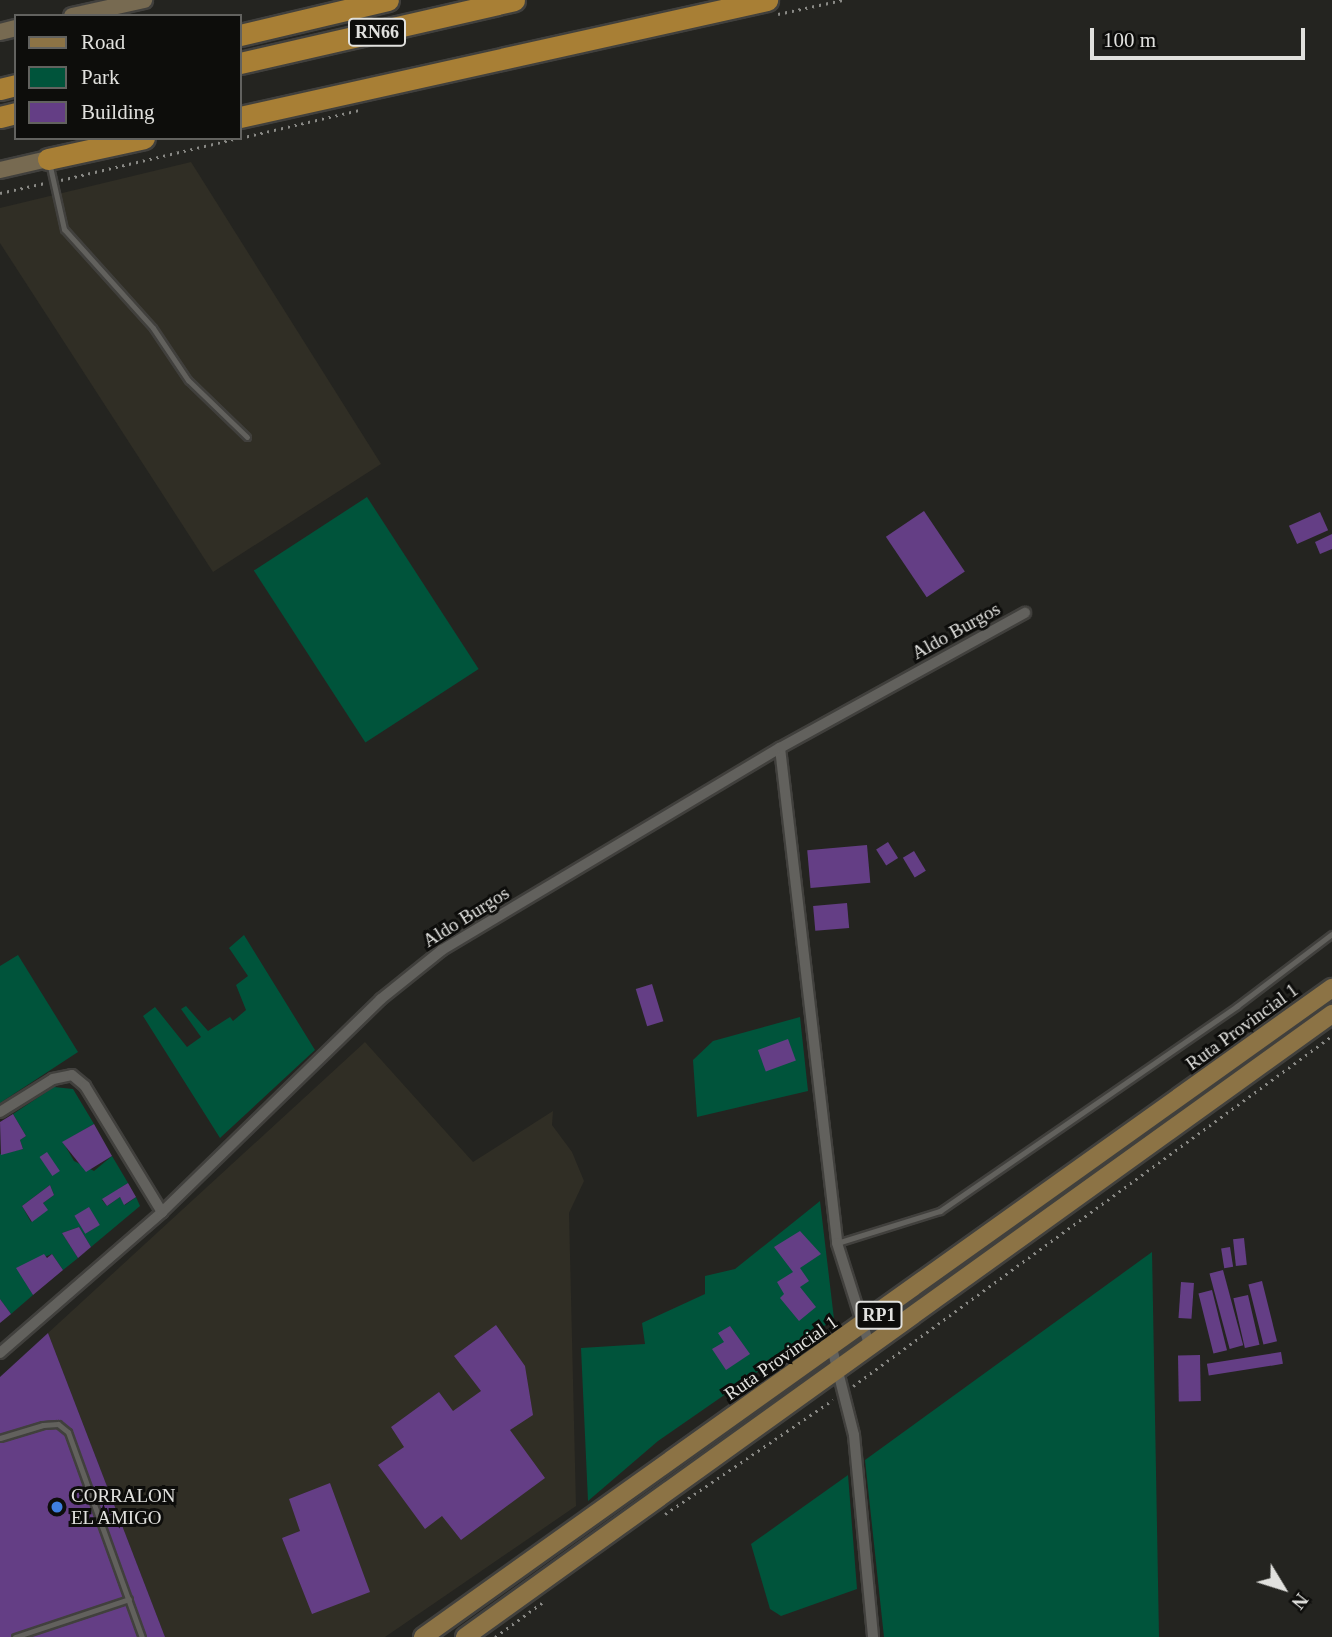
<!DOCTYPE html>
<style>
body{margin:0}
#map{position:relative;width:1332px;height:1637px;overflow:hidden;background:#242420;font-family:Georgia,serif}
div>[style]{position:absolute}
[style*='--x']{left:calc(var(--x)*1px);top:calc(var(--y)*1px);width:calc(var(--w)*1px);rotate:calc(var(--a)*1deg)}
.built>*{inset:0;background:#302e25}
.green>*{inset:0;background:#00543b;transform-origin:0 0}
.building>*{inset:0;background:#643e85;transform-origin:0 0}
.path>*{height:2.5px;margin-top:-1.25px;transform-origin:0;background:repeating-linear-gradient(90deg,#898985 0 2px,transparent 0 7px)}
.roads{filter:drop-shadow(2px 0 #41403d) drop-shadow(-2px 0 #41403d) drop-shadow(0 2px #41403d) drop-shadow(0 -2px #41403d)}
.lane>*{height:5px;margin:-2.5px;padding:0 2.5px;transform-origin:2.5px;border-radius:2.5px;background:#62615d}
.street>*{height:10px;margin:-5px;padding:0 5px;transform-origin:5px;border-radius:5px;background:#62615d}
.secondary>*{height:16px;margin:-8px;padding:0 8px;transform-origin:8px;border-radius:8px;background:#776a51}
.primary>*{height:18px;margin:-9px;padding:0 9px;transform-origin:9px;border-radius:9px;background:#8c7345}
.highway>*{height:21px;margin:-10.5px;padding:0 10.5px;transform-origin:10.5px;border-radius:10.5px;background:#a87f35}
.dots>*{width:19px;height:19px;translate:-50% -50%;box-sizing:border-box;border:4px solid #0d0d0b;border-radius:50%}
span{translate:-50% -50%;white-space:nowrap;text-align:center;line-height:1.15;-webkit-text-stroke:6px #0d0d0b;paint-order:stroke}
.shield-label span{padding:2px 5px;background:#0d0d0b;border:2px solid;border-radius:5px;-webkit-text-stroke-width:0}
.shield-label{font-size:18px;color:#e1e1de;font-weight:700}
.street-label{font-size:19px;color:#e1e1de}
.poi-label{font-size:19px;color:#e1e1de}
.left{translate:0 -50%;text-align:left}
.legend{position:absolute;left:14px;top:14px;width:228px;height:126px;box-sizing:border-box;background:#0d0d0b;border:2px solid #62625f;margin:0;padding:9px 12px;list-style:none;font-size:21px;color:#e1e1de}
.legend li{display:flex;align-items:center;gap:14px;height:35px}
.legend b{width:35px;border:2px solid #62625f}
.north{position:absolute;left:1248px;top:1553px;width:70px;height:70px;-webkit-text-stroke:5px #0d0d0b;paint-order:stroke;rotate:128deg;font-size:19px;font-weight:700;line-height:28px;text-align:center;color:#e1e1de}
.north::after{content:'';display:block;margin:auto;width:24px;height:32px;background:#e1e1de;clip-path:polygon(50% 0,100% 100%,50% 72%,0 100%)}
.scale{position:absolute;left:1090px;top:28px;width:215px;height:32px;box-sizing:border-box;border:4px solid #e1e1de;border-top:0;padding-left:9px;font-size:21px;line-height:24px;white-space:nowrap;color:#e1e1de;-webkit-text-stroke:5px #0d0d0b;paint-order:stroke}
</style>
<div id="map">
<div class="built">
<i style="clip-path:polygon(191px 162px,381px 464px,213px 572px,0 243px,0 208px)"></i>
<i style="clip-path:polygon(365px 1042px,473px 1162px,553px 1111px,552px 1125px,572px 1152px,584px 1181px,569px 1213px,576px 1506px,385px 1637px,165px 1637px,48px 1333px)"></i>
</div>
<div class="green">
<i style="left:367px;top:497px;width:205px;height:135px;rotate:57deg"></i>
<i style="clip-path:polygon(244px 935px,315px 1050px,220px 1138px,143px 1016px,155px 1007px,187px 1047px,201px 1037px,181px 1009px,186px 1006px,208px 1031px,230px 1017px,233px 1021px,246px 1010px,236px 985px,248px 976px,229px 948px)"></i>
<i style="clip-path:polygon(18px 955px,78px 1052px,0 1103px,0 966px)"></i>
<i style="clip-path:polygon(800px 1017px,808px 1091px,697px 1117px,693px 1060px,713px 1041px)"></i>
<i style="clip-path:polygon(evenodd,54px 1087px,73px 1089px,94px 1124px,63px 1142px,74px 1161px,94px 1171px,112px 1156px,128px 1183px,102px 1200px,107px 1206px,120px 1197px,125px 1205px,136px 1197px,140px 1206px,91px 1247px,79px 1227px,62px 1233px,78px 1258px,63px 1270px,52px 1254px,17px 1268px,33px 1295px,11px 1314px,0 1299px,0 1154px,23px 1149px,20px 1140px,26px 1136px,13px 1114px,54px 1087px,50px 1185px,54px 1195px,43px 1203px,47px 1210px,31px 1222px,22px 1206px,50px 1185px)"></i>
<i style="clip-path:polygon(820px 1201px,834px 1319px,658px 1441px,588px 1501px,581px 1348px,645px 1344px,642px 1323px,705px 1294px,705px 1276px,735px 1269px)"></i>
<i style="clip-path:polygon(1152px 1252px,1159px 1637px,884px 1637px,865px 1460px)"></i>
<i style="clip-path:polygon(848px 1475px,857px 1589px,781px 1616px,770px 1609px,751px 1544px)"></i>
</div>
<div class="building">
<i style="left:924px;top:511px;width:73px;height:46px;rotate:56deg"></i>
<i style="left:1320px;top:512px;width:20px;height:34px;rotate:66deg"></i>
<i style="clip-path:polygon(1332px 534px,1332px 549px,1320px 554px,1315px 542px)"></i>
<i style="left:888px;top:842px;width:19px;height:14px;rotate:58deg"></i>
<i style="left:867px;top:845px;width:38px;height:60px;rotate:85deg"></i>
<i style="left:914px;top:851px;width:23px;height:13px;rotate:59deg"></i>
<i style="left:847px;top:903px;width:25px;height:34px;rotate:85deg"></i>
<i style="left:652px;top:984px;width:39px;height:17px;rotate:73deg"></i>
<i style="left:788px;top:1039px;width:23px;height:32px;rotate:70deg"></i>
<i style="clip-path:polygon(13px 1114px,26px 1136px,20px 1140px,23px 1149px,1px 1155px,0 1122px)"></i>
<i style="clip-path:polygon(94px 1124px,112px 1156px,86px 1172px,62px 1142px)"></i>
<i style="left:47px;top:1152px;width:23px;height:9px;rotate:56deg"></i>
<i style="clip-path:polygon(128px 1183px,136px 1197px,124px 1205px,120px 1197px,107px 1206px,102px 1199px)"></i>
<i style="clip-path:polygon(50px 1185px,54px 1195px,43px 1203px,48px 1210px,32px 1222px,22px 1206px)"></i>
<i style="left:89px;top:1207px;width:21px;height:17px;rotate:59deg"></i>
<i style="clip-path:polygon(79px 1227px,91px 1247px,78px 1258px,62px 1233px)"></i>
<i style="clip-path:polygon(800px 1231px,821px 1254px,800px 1268px,809px 1281px,800px 1287px,816px 1307px,799px 1321px,780px 1298px,784px 1294px,777px 1282px,793px 1272px,774px 1247px)"></i>
<i style="left:1244px;top:1238px;width:27px;height:11px;rotate:84deg"></i>
<i style="left:1230px;top:1247px;width:20px;height:9px;rotate:81deg"></i>
<i style="clip-path:polygon(44px 1254px,47px 1258px,52px 1254px,63px 1270px,33px 1295px,16px 1268px)"></i>
<i style="left:1223px;top:1270px;width:78px;height:14px;rotate:75deg"></i>
<i style="left:1262px;top:1281px;width:62px;height:14px;rotate:76deg"></i>
<i style="left:1181px;top:1282px;width:13px;height:36px;rotate:4deg"></i>
<i style="left:1212px;top:1290px;width:62px;height:14px;rotate:76deg"></i>
<i style="left:1248px;top:1295px;width:51px;height:15px;rotate:77deg"></i>
<i style="clip-path:polygon(0 1299px,11px 1314px,0 1323px)"></i>
<i style="clip-path:polygon(496px 1325px,525px 1366px,533px 1415px,510px 1430px,545px 1478px,461px 1540px,442px 1516px,425px 1529px,378px 1465px,404px 1447px,391px 1427px,439px 1392px,453px 1411px,481px 1391px,454px 1356px)"></i>
<i style="clip-path:polygon(730px 1326px,750px 1354px,726px 1370px,712px 1349px,724px 1342px,718px 1333px)"></i>
<i style="clip-path:polygon(48px 1333px,165px 1637px,0 1637px,0 1377px)"></i>
<i style="left:1281px;top:1352px;width:12px;height:75px;rotate:81deg"></i>
<i style="left:1200px;top:1355px;width:46px;height:22px;rotate:89deg"></i>
<i style="clip-path:polygon(330px 1483px,370px 1592px,312px 1614px,282px 1538px,300px 1531px,289px 1499px)"></i>
</div>
<div class="path">
<i style="--x:778;--y:14;--w:66;--a:-12.3"></i>
<i style="--x:240;--y:138;--w:122;--a:-13.2"></i>
<i style="--x:61;--y:180;--w:183;--a:-13.3"></i>
<i style="--x:0;--y:193;--w:46;--a:-12.5"></i>
<i style="--x:853;--y:1386;--w:593;--a:-36.16"></i>
<i style="--x:665;--y:1514;--w:203;--a:-34.2"></i>
<i style="--x:495;--y:1637;--w:59;--a:-36.1"></i>
</div>
<div class="roads">
<div class="lane">
<i style="--x:49;--y:162;--w:69;--a:77.4"></i>
<i style="--x:64;--y:229;--w:133;--a:48"></i>
<i style="--x:153;--y:328;--w:63;--a:56.1"></i>
<i style="--x:188;--y:380;--w:82;--a:44"></i>
<i style="--x:837;--y:1243;--w:108;--a:-17.3"></i>
<i style="--x:940;--y:1211;--w:361;--a:-34.6"></i>
<i style="--x:1237;--y:1006;--w:119;--a:-37.2"></i>
<i style="--x:0;--y:1438;--w:45;--a:-16.8"></i>
<i style="--x:43;--y:1425;--w:15;--a:-4"></i>
<i style="--x:58;--y:1424;--w:13;--a:39"></i>
<i style="--x:68;--y:1432;--w:218;--a:70.2"></i>
<i style="--x:15;--y:1637;--w:120;--a:-18.4"></i>
</div>
<div class="street">
<i style="--x:780;--y:748;--w:498;--a:83.4"></i>
<i style="--x:837;--y:1243;--w:109;--a:72.4"></i>
<i style="--x:0;--y:1112;--w:62;--a:-31.9"></i>
<i style="--x:53;--y:1079;--w:19;--a:-12"></i>
<i style="--x:72;--y:1075;--w:17;--a:40"></i>
<i style="--x:85;--y:1086;--w:148;--a:58.6"></i>
<i style="--x:832;--y:1348;--w:90;--a:75.8"></i>
<i style="--x:854;--y:1435;--w:203;--a:84.6"></i>
<i style="--x:0;--y:1353;--w:215;--a:-41"></i>
<i style="--x:162;--y:1212;--w:305;--a:-44.2"></i>
<i style="--x:381;--y:999;--w:78;--a:-38.8"></i>
<i style="--x:442;--y:950;--w:394;--a:-30.9"></i>
<i style="--x:780;--y:748;--w:280;--a:-28.9"></i>
</div>
<div class="secondary">
<i style="--x:72;--y:16;--w:74;--a:-12.5"></i>
<i style="--x:0;--y:32;--w:16;--a:-14"></i>
<i style="--x:0;--y:170;--w:49;--a:-12.9"></i>
</div>
<div class="primary">
<i style="--x:423;--y:1637;--w:1117;--a:-35.53"></i>
<i style="--x:465;--y:1637;--w:1068;--a:-35.7"></i>
</div>
<div class="highway">
<i style="--x:240;--y:35;--w:152;--a:-13.3"></i>
<i style="--x:240;--y:63;--w:281;--a:-12.9"></i>
<i style="--x:0;--y:89;--w:16;--a:-14"></i>
<i style="--x:0;--y:117;--w:16;--a:-14"></i>
<i style="--x:240;--y:117;--w:540;--a:-12.52"></i>
<i style="--x:48;--y:159;--w:98;--a:-12.3"></i>
</div>
</div>
<div class="dots">
<i style="left:57px;top:1507px;background:#3f7fe0"></i>
</div>
<div class="shield-label">
<span style="left:377px;top:32px">RN66</span>
<span style="left:879px;top:1315px">RP1</span>
</div>
<div class="street-label">
<span style="left:956px;top:631px;rotate:-29deg">Aldo Burgos</span>
<span style="left:466px;top:917px;rotate:-32deg">Aldo Burgos</span>
<span style="left:1242px;top:1027px;rotate:-36deg">Ruta Provincial 1</span>
<span style="left:781px;top:1358px;rotate:-35deg">Ruta Provincial 1</span>
</div>
<div class="poi-label">
<span class="left" style="left:71px;top:1507px">CORRALON<br>EL AMIGO</span>
</div>
<ul class="legend">
<li><b style="height:9px;background:#8c7345"></b>Road</li>
<li><b style="height:19px;background:#00543b"></b>Park</li>
<li><b style="height:19px;background:#643e85"></b>Building</li>
</ul>
<div class="north">N</div>
<div class="scale">100 m</div>
</div>
